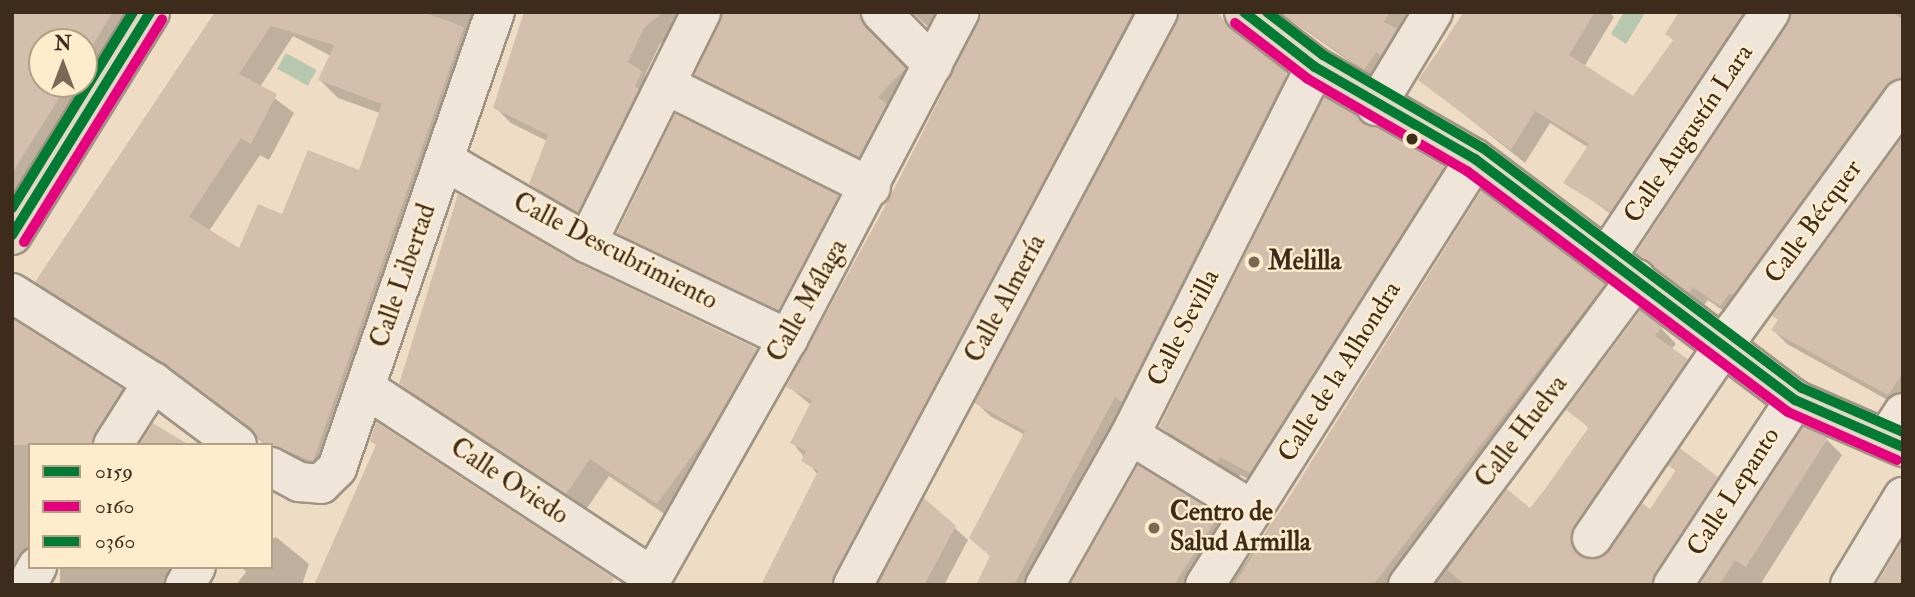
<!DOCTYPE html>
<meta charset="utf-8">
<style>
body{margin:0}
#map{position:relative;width:1915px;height:597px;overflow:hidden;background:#eeddc4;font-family:"IM FELL Double Pica",serif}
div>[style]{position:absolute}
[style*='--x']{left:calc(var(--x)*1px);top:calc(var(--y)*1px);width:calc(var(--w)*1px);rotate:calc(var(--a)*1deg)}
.water>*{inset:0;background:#b8c7b0;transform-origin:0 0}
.shadow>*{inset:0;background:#0003;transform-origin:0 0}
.building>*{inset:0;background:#d4bfad;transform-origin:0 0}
.roads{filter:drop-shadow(2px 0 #9f9484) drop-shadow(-2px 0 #9f9484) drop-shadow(0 2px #9f9484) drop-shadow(0 -2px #9f9484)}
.minor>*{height:38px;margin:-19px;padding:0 19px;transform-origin:19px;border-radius:19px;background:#efe6d9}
.major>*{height:38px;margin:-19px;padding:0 19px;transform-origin:19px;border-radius:19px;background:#e2d6c4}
.bus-1>*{height:10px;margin:-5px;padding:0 5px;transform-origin:5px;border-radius:5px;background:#017a33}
.bus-2>*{height:10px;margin:-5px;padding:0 5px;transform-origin:5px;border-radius:5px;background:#e5007d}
.bus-3>*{height:10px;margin:-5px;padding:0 5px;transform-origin:5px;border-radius:5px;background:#017a33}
.dots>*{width:19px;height:19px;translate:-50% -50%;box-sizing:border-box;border:4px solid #ffeccd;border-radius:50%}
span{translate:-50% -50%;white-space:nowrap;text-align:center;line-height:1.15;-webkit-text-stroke:5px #ffeccd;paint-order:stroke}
.street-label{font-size:26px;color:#3d2b1b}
.poi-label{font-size:26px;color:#3d2b1b;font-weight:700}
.left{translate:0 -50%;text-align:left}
.frame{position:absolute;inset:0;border:14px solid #3d2b1b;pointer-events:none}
.legend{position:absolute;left:28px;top:443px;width:245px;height:126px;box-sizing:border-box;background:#ffeccd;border:2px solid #b19f86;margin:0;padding:9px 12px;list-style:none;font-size:21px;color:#3d2b1b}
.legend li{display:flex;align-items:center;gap:14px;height:35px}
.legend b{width:35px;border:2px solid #b19f86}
.north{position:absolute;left:28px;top:28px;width:70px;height:70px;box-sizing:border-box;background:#ffeccd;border:2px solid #b19f86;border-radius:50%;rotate:0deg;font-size:19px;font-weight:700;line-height:28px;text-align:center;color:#3d2b1b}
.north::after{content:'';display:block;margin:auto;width:24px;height:32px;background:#7b6956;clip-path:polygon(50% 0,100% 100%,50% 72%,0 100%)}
</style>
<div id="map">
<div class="water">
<i style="clip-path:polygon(1624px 12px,1645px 13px,1626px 44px,1611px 34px)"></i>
<i style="left:286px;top:53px;width:35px;height:18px;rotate:29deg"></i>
</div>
<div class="shadow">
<i style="clip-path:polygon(evenodd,12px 12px,140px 12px,12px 213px,12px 12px,42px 42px,84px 42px,84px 84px,42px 84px,42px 42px)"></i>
<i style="clip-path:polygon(evenodd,217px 12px,495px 12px,325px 478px,271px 449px,186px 382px,55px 300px,38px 282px,217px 12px,293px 36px,331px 56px,320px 80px,338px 98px,380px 113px,360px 172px,283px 216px,240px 250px,209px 231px,260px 155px,269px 160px,294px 113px,260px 87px,293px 36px)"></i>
<i style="clip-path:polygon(525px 12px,689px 12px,682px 25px,660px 44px,645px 75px,657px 88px,594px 227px,547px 200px,531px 184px,547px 141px,511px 123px,495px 107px)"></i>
<i style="clip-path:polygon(726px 12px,877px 12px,872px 21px,878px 42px,917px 83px,873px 169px,710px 88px,697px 74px)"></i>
<i style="clip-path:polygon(912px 12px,957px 12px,941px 39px)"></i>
<i style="clip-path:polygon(985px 12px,1154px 12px,851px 585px,769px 585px,818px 475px,793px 443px,811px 405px,788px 386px,892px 198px)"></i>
<i style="clip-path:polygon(1179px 12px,1214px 12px,1299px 88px,1033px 585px,977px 585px,1037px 465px,1025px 435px,990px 416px,977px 403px,1179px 23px)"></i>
<i style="clip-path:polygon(1279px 12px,1412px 12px,1379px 82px)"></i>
<i style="clip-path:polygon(1464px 12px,1609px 12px,1614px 17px,1584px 67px,1633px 99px,1674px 41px,1667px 34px,1681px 12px,1768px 12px,1625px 224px,1566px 182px,1589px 148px,1550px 123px,1525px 163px,1420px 79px)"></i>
<i style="clip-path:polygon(1791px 12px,1903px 12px,1903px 97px,1735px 319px,1708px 300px,1704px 305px,1638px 252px,1790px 25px)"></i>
<i style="clip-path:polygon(1903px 139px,1903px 407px,1902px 408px,1787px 344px,1773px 330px)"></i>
<i style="clip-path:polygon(1443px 168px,1462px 187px,1270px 490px,1240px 475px,1237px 480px,1180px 446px,1161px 426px)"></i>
<i style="clip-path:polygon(838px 197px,855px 214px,796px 326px,636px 249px,619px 232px)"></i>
<i style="clip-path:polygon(577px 264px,756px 350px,775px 369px,676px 522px,609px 476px,585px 511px,420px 402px,401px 383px)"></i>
<i style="clip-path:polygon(1604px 286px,1617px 299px,1396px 585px,1230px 585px,1292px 494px)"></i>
<i style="clip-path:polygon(12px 324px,122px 390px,141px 410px,121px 445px,30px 445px,30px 567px,12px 585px)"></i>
<i style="clip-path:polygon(1661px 328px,1676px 344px,1671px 349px,1702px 376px,1585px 553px,1587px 558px,1603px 559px,1650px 511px,1677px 472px,1670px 465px,1717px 478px,1732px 493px,1672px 585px,1434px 585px,1507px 491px,1530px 510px,1590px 429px,1568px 409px)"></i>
<i style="clip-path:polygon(1827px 440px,1842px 455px,1760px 585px,1701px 585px)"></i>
<i style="clip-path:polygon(925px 501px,968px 540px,944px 585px,877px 585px)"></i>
<i style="clip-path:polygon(1218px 516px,1231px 529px,1195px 585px,1072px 585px)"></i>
<i style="clip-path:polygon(276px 537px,309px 564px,302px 585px,236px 585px,246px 572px,242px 567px,271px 567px,271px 540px)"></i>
<i style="left:60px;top:567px;width:142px;height:19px"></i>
</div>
<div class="building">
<i style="clip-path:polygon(12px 12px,113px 12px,84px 59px,84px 42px,42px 42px,42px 84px,68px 84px,12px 173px)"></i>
<i style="clip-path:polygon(evenodd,215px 12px,423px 12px,464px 27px,313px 461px,268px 445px,166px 364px,35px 282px,215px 12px,271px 26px,334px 45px,318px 80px,382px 104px,359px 170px,308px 150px,282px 214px,258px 204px,239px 248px,189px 217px,241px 138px,251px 144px,277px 94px,239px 74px,271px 26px)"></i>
<i style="clip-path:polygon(524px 12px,663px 12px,644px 28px,628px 62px,642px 71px,635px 87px,639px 89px,578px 212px,529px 184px,548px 135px,493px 108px)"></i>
<i style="clip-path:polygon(723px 12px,860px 12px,865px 27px,906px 68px,878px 97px,887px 104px,859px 157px,694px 75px)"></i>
<i style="clip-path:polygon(983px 12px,1133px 12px,831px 585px,761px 585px,818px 471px,801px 461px,806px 451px,790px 443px,812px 400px,786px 387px,890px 197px)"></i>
<i style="clip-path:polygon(1180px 12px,1217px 12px,1231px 29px,1287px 73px,1122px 402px,1115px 397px,1014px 585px,976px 585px,990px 556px,969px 538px,1025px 431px,974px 403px)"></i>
<i style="clip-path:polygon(1280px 12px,1390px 12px,1384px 22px,1397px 29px,1381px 55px,1376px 52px,1364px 70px)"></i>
<i style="clip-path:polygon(1465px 12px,1595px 12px,1569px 55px,1633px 96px,1673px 40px,1665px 34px,1679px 12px,1744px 12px,1611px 212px,1563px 183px,1589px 144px,1535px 111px,1511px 150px,1418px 80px)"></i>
<i style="clip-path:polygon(1792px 12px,1892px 12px,1903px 20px,1903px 78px,1885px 86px,1733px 295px,1730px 293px,1720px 306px,1693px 287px,1689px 293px,1636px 253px,1788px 24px)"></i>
<i style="clip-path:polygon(1324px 97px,1444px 167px,1250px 473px,1220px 457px,1217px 462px,1159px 427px)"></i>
<i style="left:675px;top:114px;width:183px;height:133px;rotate:26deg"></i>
<i style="clip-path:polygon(1903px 136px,1903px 373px,1888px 395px,1771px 330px,1778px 320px,1772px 316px)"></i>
<i style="clip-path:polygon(1481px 191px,1605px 284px,1373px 585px,1234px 585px)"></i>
<i style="clip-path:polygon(458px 194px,578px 263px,757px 349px,711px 430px,657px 504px,590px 459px,566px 494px,399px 384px)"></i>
<i style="clip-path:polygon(1640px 311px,1662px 327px,1655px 336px,1688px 359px,1570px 537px,1580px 556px,1602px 557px,1642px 503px,1650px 509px,1676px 470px,1668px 466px,1680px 448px,1718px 477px,1651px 585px,1466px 585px,1447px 570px,1507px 489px,1530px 508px,1545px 489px,1589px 427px,1566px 410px)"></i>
<i style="clip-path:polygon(12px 319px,123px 389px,91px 445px,12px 445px)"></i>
<i style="clip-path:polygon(376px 422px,614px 578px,610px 585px,314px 585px,376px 445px,370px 441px)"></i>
<i style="clip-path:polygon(153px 423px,189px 445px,139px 445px)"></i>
<i style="clip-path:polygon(1803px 427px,1828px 438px,1746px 567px,1735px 560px,1719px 585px,1699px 585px)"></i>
<i style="clip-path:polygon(1138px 465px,1219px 515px,1174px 585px,1070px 585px)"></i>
<i style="clip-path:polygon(924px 498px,956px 526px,924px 585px,878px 585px)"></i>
<i style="clip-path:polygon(1903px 540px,1903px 585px,1876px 585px)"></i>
</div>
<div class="roads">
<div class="minor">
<i style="--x:881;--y:12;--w:74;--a:45.5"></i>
<i style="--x:666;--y:85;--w:229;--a:26.5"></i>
<i style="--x:1376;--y:106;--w:110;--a:-58.8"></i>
<i style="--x:445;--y:161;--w:164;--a:30"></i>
<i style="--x:587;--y:243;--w:223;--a:25.5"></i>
<i style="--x:587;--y:243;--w:258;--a:-63.7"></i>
<i style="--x:1608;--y:255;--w:292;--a:-56.3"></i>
<i style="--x:12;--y:293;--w:167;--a:32.3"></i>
<i style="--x:153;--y:382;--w:105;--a:36.9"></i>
<i style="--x:365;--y:388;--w:344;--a:33.3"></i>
<i style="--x:1130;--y:435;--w:144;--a:31.4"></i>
<i style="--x:1886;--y:439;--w:31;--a:-57"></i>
<i style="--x:113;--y:445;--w:75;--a:-57.6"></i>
<i style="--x:271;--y:467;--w:32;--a:28"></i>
<i style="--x:299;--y:482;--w:22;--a:5"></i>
<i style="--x:321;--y:484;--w:23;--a:-45"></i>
<i style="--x:337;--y:468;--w:483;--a:-70.9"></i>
<i style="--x:1592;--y:538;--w:255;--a:-55.6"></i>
<i style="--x:1736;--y:328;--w:283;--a:-53.9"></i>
<i style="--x:27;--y:585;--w:21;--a:-61"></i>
<i style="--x:185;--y:585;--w:21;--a:-59"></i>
<i style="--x:648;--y:585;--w:283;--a:-60.4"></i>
<i style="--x:788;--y:339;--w:369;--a:-62.3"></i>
<i style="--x:853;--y:585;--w:649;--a:-61.97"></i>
<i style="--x:1045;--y:585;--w:172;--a:-60.5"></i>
<i style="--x:1130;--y:435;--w:412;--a:-63.3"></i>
<i style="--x:1205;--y:585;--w:504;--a:-57.63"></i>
<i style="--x:1408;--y:585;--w:382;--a:-53.3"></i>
<i style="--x:1673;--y:585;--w:222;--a:-56.6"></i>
<i style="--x:1850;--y:585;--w:103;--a:-58.9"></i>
</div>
<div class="major">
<i style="--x:1244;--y:12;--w:90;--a:37.8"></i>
<i style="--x:1315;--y:67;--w:185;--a:29.9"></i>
<i style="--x:1475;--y:159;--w:401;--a:37"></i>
<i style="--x:1795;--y:400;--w:118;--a:23.5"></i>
<i style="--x:12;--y:235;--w:262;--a:-58.2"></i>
</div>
</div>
<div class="bus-1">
<i style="--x:1244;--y:12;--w:90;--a:37.8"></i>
<i style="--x:1315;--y:67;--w:185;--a:29.9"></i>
<i style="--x:1475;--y:159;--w:401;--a:37"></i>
<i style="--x:1795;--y:400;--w:118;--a:23.5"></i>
<i style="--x:12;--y:235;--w:262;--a:-58.2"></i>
</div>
<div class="bus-2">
<i style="--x:1235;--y:23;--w:92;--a:37.5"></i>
<i style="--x:1308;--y:79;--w:184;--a:30.1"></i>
<i style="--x:1467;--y:171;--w:401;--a:36.9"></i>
<i style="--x:1788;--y:412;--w:119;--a:23.8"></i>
<i style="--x:24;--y:242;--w:262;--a:-58.2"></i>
</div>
<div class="bus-3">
<i style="--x:1267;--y:12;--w:71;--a:37.5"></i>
<i style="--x:1323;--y:55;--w:185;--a:30.2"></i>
<i style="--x:1483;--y:148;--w:399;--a:37"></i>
<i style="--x:1802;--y:388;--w:110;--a:23.5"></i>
<i style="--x:12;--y:208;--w:230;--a:-58.3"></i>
</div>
<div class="dots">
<i style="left:1412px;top:139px;background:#3d2b1b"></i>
<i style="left:1254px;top:262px;background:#7b6956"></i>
<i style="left:1154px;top:528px;background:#7b6956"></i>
</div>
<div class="street-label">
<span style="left:1689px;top:134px;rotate:-56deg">Calle Augustín Lara</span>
<span style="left:1814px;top:222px;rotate:-54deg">Calle Bécquer</span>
<span style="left:615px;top:252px;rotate:27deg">Calle Descubrimiento</span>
<span style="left:404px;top:276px;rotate:-71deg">Calle Libertad</span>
<span style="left:1006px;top:299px;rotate:-62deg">Calle Almería</span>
<span style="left:808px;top:301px;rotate:-61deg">Calle Málaga</span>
<span style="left:1184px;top:328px;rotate:-63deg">Calle Sevilla</span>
<span style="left:1340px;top:372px;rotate:-58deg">Calle de la Alhondra</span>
<span style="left:1522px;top:432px;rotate:-53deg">Calle Huelva</span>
<span style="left:509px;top:482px;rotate:33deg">Calle Oviedo</span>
<span style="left:1734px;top:492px;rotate:-57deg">Calle Lepanto</span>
</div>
<div class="poi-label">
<span class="left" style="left:1268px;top:262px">Melilla</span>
<span class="left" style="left:1170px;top:528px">Centro de<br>Salud Armilla</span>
</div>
<div class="frame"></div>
<ul class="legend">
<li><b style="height:9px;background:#017a33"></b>0159</li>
<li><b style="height:9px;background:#e5007d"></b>0160</li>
<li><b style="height:9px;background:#017a33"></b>0360</li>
</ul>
<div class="north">N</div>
</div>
